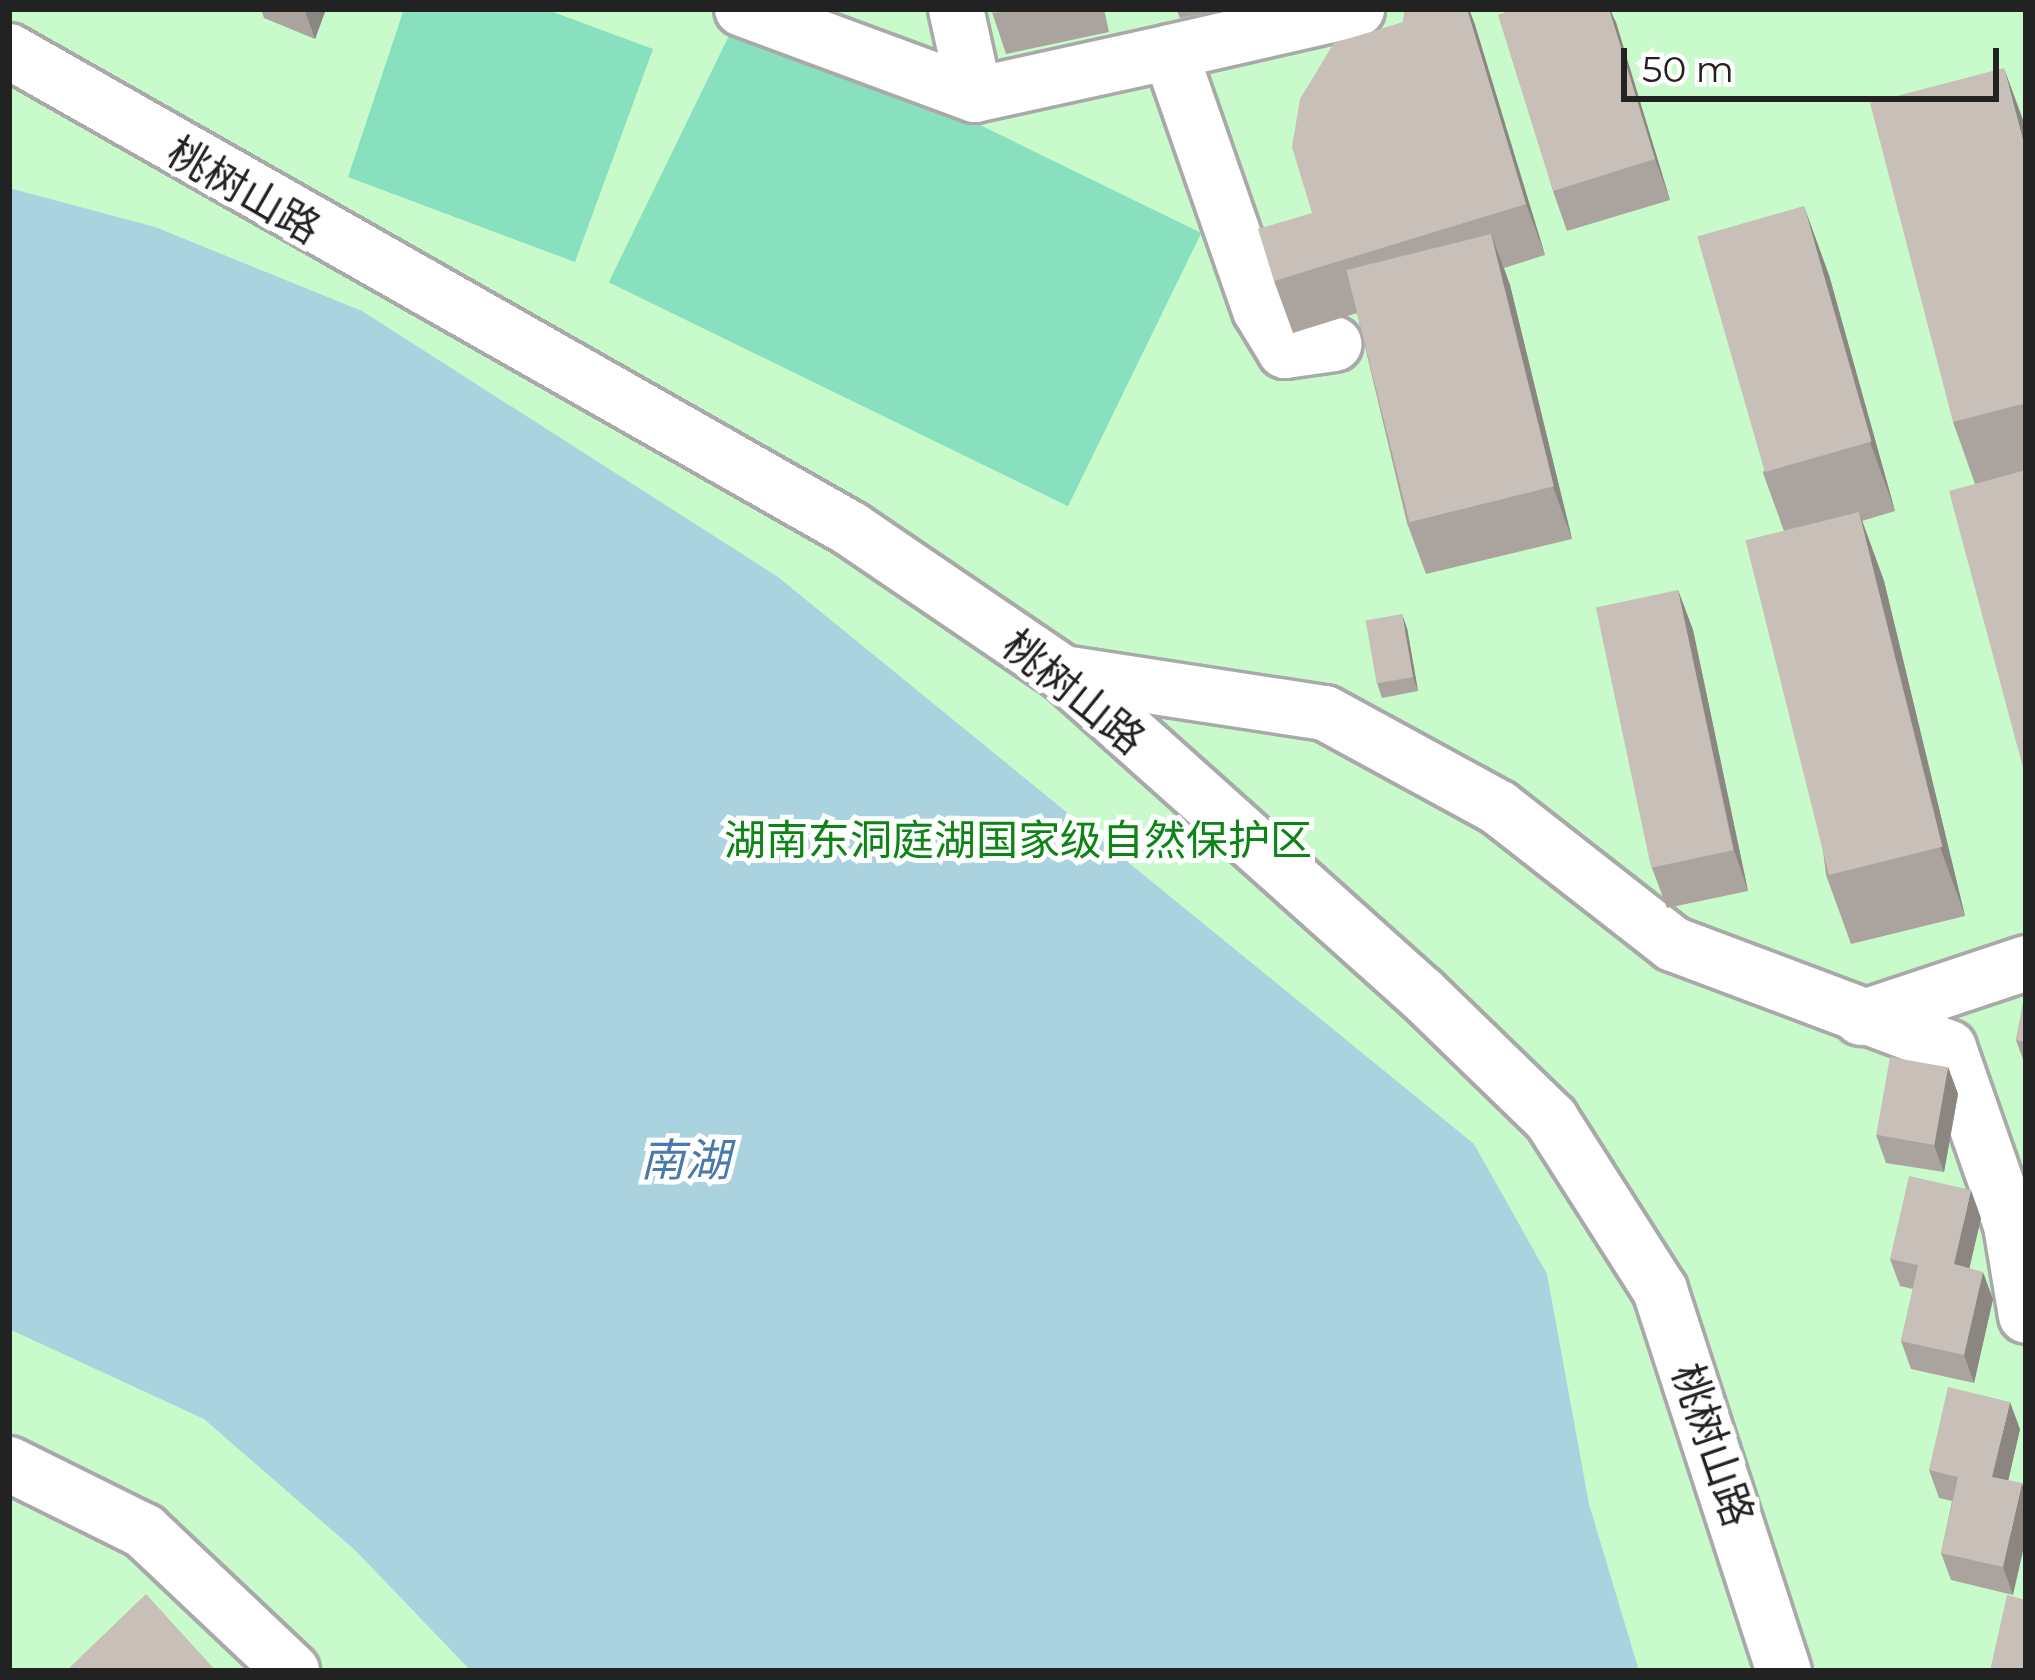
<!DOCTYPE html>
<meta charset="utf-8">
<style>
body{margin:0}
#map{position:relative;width:2035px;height:1680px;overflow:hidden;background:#f2efe9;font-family:Montserrat,"Noto Sans SC",sans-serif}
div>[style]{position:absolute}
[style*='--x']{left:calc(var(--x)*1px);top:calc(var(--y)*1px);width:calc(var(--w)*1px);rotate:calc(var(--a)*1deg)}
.park>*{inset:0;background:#c8facc;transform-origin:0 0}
.pitch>*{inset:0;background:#88e0be;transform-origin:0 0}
.water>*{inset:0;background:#aad3df}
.roads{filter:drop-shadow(3px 0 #a9a9a9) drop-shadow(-3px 0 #a9a9a9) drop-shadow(0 3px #a9a9a9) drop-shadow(0 -3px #a9a9a9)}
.minor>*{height:54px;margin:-27px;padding:0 27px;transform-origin:27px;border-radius:27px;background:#fff}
.wall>*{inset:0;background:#aba49e}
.shaded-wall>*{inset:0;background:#8b8681}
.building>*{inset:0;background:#c7bfb8;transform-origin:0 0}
span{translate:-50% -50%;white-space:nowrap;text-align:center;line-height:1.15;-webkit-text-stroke:10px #fff;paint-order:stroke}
.street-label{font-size:42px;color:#222}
.park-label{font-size:42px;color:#0c8416}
.water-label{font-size:45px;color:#4a7aab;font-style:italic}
.frame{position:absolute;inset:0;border:12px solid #222;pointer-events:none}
.scale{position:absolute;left:1621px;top:48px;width:378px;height:54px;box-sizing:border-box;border:6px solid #222;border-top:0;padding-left:15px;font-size:36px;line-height:42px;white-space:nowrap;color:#222;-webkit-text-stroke:9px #fff;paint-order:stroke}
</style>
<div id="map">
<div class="park">
<i style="left:9px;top:9px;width:2017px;height:1662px"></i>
</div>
<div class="pitch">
<i style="clip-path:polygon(404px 9px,545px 9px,653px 49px,575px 262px,348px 177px)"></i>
<i style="left:742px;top:9px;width:511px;height:304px;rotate:26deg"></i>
</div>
<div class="water">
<i style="clip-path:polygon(9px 188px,155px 227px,362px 311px,778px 577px,1474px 1144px,1547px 1274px,1589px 1504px,1639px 1671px,471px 1671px,356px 1551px,204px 1419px,9px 1329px)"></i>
</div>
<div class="roads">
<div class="minor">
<i style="--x:742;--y:9;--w:248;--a:20.3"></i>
<i style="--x:975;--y:95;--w:200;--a:-12.4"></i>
<i style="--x:1170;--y:52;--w:273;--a:70.8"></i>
<i style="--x:1260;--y:310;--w:48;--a:58.6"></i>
<i style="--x:1285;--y:351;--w:50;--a:-8"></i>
<i style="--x:956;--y:9;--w:88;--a:77.5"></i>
<i style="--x:9;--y:51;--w:968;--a:29.58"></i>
<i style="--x:851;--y:529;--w:256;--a:34.2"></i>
<i style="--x:1063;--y:673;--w:482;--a:41.8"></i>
<i style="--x:1422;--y:994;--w:180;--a:44.1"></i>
<i style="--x:1551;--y:1119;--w:203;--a:57.5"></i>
<i style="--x:1660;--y:1290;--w:401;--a:72"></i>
<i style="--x:1170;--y:52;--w:192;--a:-12.9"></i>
<i style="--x:1063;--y:673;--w:265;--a:8.7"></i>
<i style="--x:1325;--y:713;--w:198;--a:28.6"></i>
<i style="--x:1499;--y:808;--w:221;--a:38"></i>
<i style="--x:1673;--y:944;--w:295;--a:20.6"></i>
<i style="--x:1949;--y:1048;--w:188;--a:70.7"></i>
<i style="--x:2011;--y:1225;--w:92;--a:80.6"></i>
<i style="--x:1861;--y:1018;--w:174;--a:-18.4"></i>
<i style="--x:9;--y:1464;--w:151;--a:26.4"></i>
<i style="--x:144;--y:1531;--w:204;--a:43.4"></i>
</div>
</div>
<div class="wall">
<i style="clip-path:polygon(261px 9px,326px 9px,315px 39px,264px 18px)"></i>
<i style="clip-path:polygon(991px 9px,1104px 9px,1109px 32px,1006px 54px)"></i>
<i style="clip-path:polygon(1176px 9px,1224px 9px,1180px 18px)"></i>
<i style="clip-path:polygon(1405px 9px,1469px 9px,1475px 25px,1545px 255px,1504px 268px,1510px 285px,1572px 539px,1426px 574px,1407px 523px,1357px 313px,1293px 333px,1274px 281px,1312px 213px,1403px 22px)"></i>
<i style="clip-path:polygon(1504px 9px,1611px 9px,1670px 200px,1567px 231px,1553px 191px)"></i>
<i style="clip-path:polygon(2026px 128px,2026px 779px,1975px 484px,1953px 422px)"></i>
<i style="clip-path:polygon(1829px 275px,1895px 511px,1862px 521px,1884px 581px,1965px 916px,1851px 944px,1826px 875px,1784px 531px,1763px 473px)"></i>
<i style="clip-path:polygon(1678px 590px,1693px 630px,1748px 891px,1667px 908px,1652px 868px)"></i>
<i style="clip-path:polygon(1407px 628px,1418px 691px,1382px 698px,1377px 683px)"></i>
<i style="clip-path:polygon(2026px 988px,2026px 1068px,2016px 1040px)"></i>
<i style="clip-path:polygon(1948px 1067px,1958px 1094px,1944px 1172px,1886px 1163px,1876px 1135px)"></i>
<i style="clip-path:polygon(1981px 1218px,1969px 1268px,1993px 1299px,1974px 1383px,1911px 1369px,1901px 1341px,1913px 1289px,1900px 1286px,1890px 1259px)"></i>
<i style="clip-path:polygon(2020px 1429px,2008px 1480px,2013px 1595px,1951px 1580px,1941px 1553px,1952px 1501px,1939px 1498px,1929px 1470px)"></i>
</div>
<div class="shaded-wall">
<i style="clip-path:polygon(305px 9px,326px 9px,315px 39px,305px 11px)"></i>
<i style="clip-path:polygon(1467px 9px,1469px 9px,1475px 25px,1545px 255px,1526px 204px)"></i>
<i style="clip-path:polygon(1609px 9px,1616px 22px,1670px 200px,1655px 159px)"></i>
<i style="clip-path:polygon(2004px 68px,2026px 128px,2026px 152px)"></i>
<i style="clip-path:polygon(1804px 206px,1829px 275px,1895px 511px,1870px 442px)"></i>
<i style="clip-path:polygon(1491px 234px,1510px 285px,1572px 539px,1553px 487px)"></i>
<i style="clip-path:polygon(1859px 512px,1884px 581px,1965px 916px,1940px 847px)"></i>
<i style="clip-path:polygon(1678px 590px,1693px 630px,1748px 891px,1734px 850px)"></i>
<i style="clip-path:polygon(1402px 614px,1407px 628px,1418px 691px,1413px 677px)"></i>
<i style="clip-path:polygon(1948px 1067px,1958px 1094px,1944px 1172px,1934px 1145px)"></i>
<i style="clip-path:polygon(1971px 1190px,1981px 1218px,1964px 1292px,1954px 1264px)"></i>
<i style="clip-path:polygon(1983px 1272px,1993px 1299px,1974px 1383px,1964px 1355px)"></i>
<i style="clip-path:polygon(2010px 1402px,2020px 1429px,2003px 1504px,1992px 1477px)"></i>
<i style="clip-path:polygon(2022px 1483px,2026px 1494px,2026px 1538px,2013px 1595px,2003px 1567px)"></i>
</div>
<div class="building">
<i style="clip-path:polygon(991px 9px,1015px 9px,992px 14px)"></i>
<i style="clip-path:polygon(1405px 9px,1467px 9px,1526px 204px,1274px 281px,1258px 229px,1312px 213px,1292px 147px,1300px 99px,1334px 43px,1403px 22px)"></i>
<i style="clip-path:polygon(1516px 9px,1609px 9px,1655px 159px,1553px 191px,1498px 15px)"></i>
<i style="clip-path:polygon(2004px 68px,2026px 152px,2026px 403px,1953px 422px,1870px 103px)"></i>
<i style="left:1804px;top:206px;width:245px;height:111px;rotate:74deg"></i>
<i style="left:1491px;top:234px;width:260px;height:149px;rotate:76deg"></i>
<i style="clip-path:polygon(2026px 470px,2026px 779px,1949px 491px)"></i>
<i style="left:1859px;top:512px;width:345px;height:117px;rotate:76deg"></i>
<i style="left:1678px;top:590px;width:266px;height:84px;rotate:78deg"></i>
<i style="left:1402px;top:614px;width:64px;height:37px;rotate:80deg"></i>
<i style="clip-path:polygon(2026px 988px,2026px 1042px,2016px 1040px)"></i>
<i style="left:1890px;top:1057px;width:59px;height:79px;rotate:10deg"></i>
<i style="clip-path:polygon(1909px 1176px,1971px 1190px,1954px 1264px,1983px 1272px,1964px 1355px,1901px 1341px,1918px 1265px,1890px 1259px)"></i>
<i style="clip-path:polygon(1948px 1387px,2010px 1402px,1992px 1477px,2022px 1483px,2003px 1567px,1941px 1553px,1958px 1477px,1929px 1470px)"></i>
<i style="clip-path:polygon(146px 1594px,216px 1671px,66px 1671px)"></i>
<i style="clip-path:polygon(2007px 1595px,2026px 1600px,2026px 1671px,1990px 1671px)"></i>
</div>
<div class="street-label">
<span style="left:244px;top:190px;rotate:30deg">桃树山路</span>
<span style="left:1074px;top:692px;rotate:39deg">桃树山路</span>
<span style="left:1713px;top:1445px;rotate:71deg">桃树山路</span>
</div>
<div class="park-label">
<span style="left:1018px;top:840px">湖南东洞庭湖国家级自然保护区</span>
</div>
<div class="water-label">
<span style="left:685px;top:1160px">南湖</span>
</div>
<div class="frame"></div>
<div class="scale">50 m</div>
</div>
